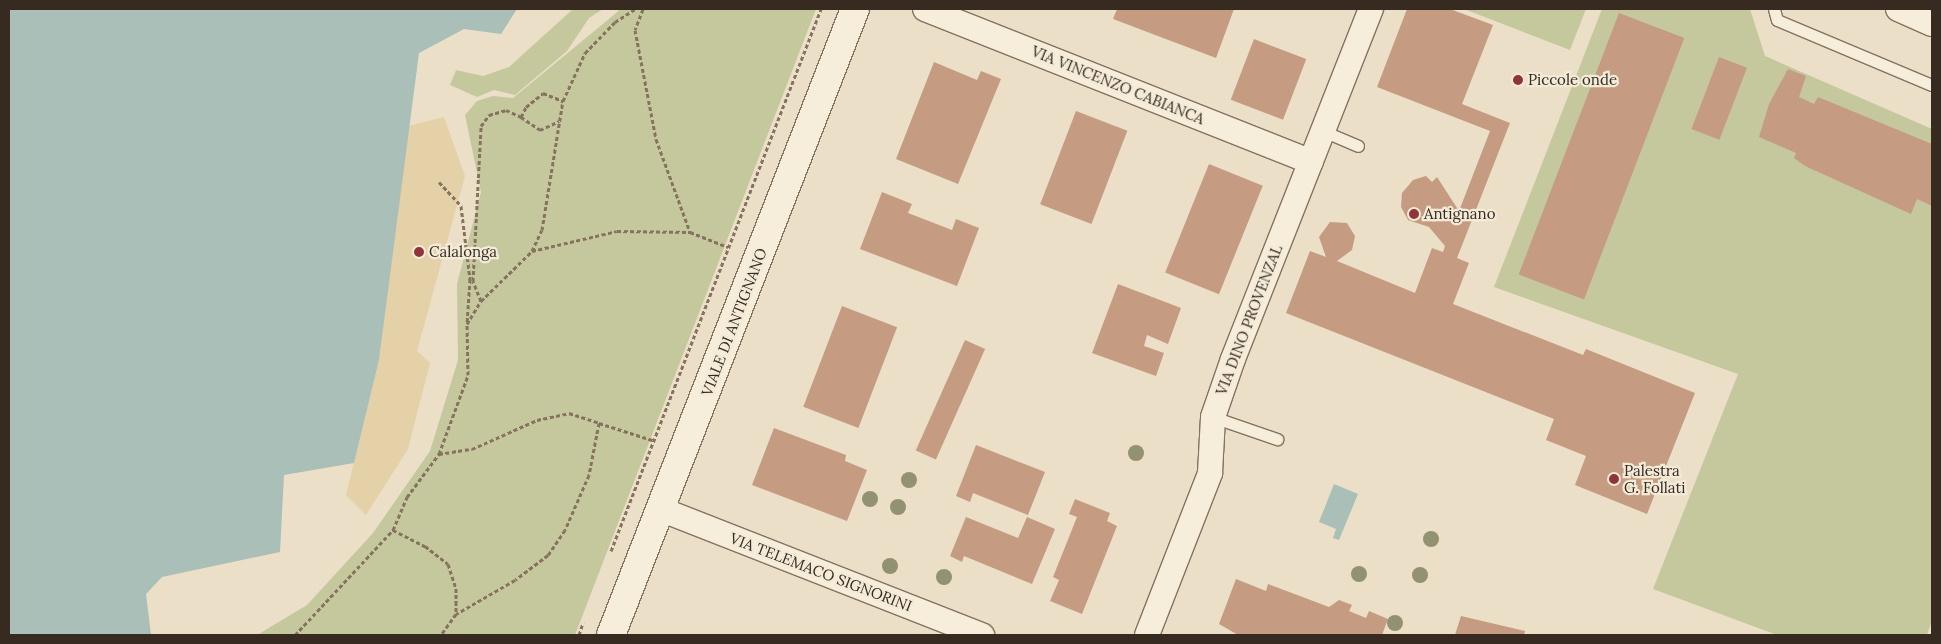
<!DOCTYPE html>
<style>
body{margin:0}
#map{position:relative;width:1941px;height:644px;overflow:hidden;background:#ebdfc8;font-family:Lora,serif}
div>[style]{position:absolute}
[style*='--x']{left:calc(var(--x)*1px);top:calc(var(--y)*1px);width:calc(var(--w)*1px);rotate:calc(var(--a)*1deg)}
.green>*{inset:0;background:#c5c89d}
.sand>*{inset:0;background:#e4d1a8}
.water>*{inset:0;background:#a9bfb8}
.building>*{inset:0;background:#c59b82;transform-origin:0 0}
.path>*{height:3px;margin-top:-1.5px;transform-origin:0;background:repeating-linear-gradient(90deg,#85725f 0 4px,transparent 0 6.5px)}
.roads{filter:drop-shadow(1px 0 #85725f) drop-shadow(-1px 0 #85725f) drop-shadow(0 1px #85725f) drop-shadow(0 -1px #85725f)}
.service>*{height:11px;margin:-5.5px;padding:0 5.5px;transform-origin:5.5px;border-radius:5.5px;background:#f6eddb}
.minor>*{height:24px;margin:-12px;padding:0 12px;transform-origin:12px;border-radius:12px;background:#f6eddb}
.secondary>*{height:28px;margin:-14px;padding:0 14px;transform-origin:14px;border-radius:14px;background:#f6eddb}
.trees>*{width:16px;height:16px;margin:-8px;border-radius:50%;background:#929171}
.dots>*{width:14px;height:14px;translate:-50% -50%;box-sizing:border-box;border:2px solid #f3ead7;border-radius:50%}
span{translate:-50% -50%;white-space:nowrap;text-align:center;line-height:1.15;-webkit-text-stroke:4.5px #f3ead7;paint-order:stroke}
.poi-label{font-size:15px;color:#372b21}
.left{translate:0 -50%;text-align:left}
.street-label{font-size:15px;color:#372b21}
.frame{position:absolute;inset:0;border:10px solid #372b21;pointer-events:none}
</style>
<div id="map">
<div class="green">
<i style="clip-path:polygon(573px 9px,603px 9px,589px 18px,567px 51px,515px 95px,494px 90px,477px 97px,450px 85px,456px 70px,483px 76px,509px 67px)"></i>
<i style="clip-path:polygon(621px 9px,816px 9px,575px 635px,257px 635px,307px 605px,373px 533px,430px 451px,458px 360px,457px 284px,481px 192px,465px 115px,477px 101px,493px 96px,513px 98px)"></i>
<i style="clip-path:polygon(1464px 9px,1586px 9px,1570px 50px)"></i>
<i style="clip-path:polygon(1602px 9px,1750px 9px,1765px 56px,1932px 129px,1932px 621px,1927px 635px,1777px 635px,1653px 589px,1738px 374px,1494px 287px)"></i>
</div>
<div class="sand">
<i style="clip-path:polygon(444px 117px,465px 176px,417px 351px,430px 363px,408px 449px,366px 515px,346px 495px,379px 360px,408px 126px)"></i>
</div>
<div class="water">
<i style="clip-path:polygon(9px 9px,517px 9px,501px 34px,464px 29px,419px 53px,379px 360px,354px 463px,284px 475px,280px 552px,162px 577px,146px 594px,151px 635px,9px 635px)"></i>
<i style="clip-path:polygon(1334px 484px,1358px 494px,1339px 540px,1333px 538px,1336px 529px,1319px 522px)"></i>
</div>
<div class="building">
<i style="clip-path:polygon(1117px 9px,1234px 9px,1216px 58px,1113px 19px)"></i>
<i style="clip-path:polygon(1407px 9px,1450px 9px,1493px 25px,1462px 104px,1510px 123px,1457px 258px,1469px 263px,1453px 304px,1583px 355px,1586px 349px,1695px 393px,1647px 514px,1575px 485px,1586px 456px,1546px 440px,1554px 419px,1286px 313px,1310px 251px,1326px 257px,1319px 237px,1330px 222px,1347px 223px,1355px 236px,1352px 250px,1337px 261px,1415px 293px,1432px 248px,1443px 252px,1445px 246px,1429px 227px,1408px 220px,1401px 207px,1402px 193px,1413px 180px,1426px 176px,1432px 182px,1437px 177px,1459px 211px,1490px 131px,1377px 87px)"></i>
<i style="left:1619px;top:13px;width:70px;height:280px;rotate:21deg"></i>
<i style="left:1254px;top:39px;width:56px;height:65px;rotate:21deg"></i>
<i style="left:1719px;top:57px;width:30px;height:77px;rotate:21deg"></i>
<i style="clip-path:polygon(934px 62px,977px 80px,981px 71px,1001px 79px,958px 184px,896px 159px)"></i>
<i style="clip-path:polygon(1788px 69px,1806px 76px,1799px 97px,1814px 104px,1818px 97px,1932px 144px,1932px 206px,1917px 199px,1911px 214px,1805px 166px,1794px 158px,1796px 153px,1759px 137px,1769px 104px)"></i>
<i style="left:1076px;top:111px;width:55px;height:100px;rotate:21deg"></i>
<i style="left:1209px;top:164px;width:58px;height:117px;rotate:22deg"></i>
<i style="clip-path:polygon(882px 192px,912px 204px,908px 213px,952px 230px,956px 219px,979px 228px,957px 286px,860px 249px)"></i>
<i style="clip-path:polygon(1118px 284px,1181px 308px,1168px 344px,1147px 335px,1144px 346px,1164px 353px,1156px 376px,1092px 353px)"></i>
<i style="left:842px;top:306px;width:59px;height:108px;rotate:21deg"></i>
<i style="left:965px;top:340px;width:22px;height:121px;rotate:24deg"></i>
<i style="clip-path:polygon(774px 428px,846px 455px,845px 461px,867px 470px,847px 521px,752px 485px)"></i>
<i style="clip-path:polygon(976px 445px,1045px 472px,1028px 515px,973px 493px,970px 502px,956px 496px)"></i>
<i style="clip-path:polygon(1075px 499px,1110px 513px,1107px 521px,1117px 526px,1082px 614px,1050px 601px,1059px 580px,1053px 577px,1077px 517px,1069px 514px)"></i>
<i style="clip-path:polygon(966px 517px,1018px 538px,1027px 517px,1055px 529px,1032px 584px,964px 556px,962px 562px,950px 556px)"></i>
<i style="clip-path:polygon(1236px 579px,1266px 591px,1268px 584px,1329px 607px,1339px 600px,1352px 605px,1349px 611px,1366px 618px,1369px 611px,1388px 619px,1382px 635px,1238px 635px,1219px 624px)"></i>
<i style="clip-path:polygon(1461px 616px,1525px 631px,1524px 635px,1455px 635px)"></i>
</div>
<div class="path">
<i style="--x:643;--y:9;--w:22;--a:111"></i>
<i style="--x:635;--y:30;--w:111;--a:79.1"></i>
<i style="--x:656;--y:139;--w:99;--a:69.9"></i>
<i style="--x:521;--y:117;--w:23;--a:34"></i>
<i style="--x:540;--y:130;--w:21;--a:-25"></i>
<i style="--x:439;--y:182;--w:33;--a:47"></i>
<i style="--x:461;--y:206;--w:74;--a:83"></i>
<i style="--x:470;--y:279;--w:45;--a:93.8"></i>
<i style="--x:532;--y:251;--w:87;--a:-13.2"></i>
<i style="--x:617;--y:231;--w:73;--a:0.8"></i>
<i style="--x:690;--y:232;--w:41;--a:21.5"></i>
<i style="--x:481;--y:301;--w:22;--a:-112"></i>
<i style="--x:473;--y:281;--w:155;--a:-87"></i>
<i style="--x:481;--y:126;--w:14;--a:-54"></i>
<i style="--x:489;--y:115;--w:18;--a:-16"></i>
<i style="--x:506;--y:110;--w:17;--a:25"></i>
<i style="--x:521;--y:117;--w:11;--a:-63"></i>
<i style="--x:526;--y:107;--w:22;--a:-39"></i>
<i style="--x:543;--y:93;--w:22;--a:22"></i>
<i style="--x:599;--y:423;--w:59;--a:17.8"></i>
<i style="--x:439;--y:454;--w:33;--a:-9"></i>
<i style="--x:472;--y:449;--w:71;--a:-24"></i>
<i style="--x:537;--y:420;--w:33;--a:-12"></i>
<i style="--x:569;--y:413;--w:32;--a:18"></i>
<i style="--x:599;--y:423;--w:53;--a:100.9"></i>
<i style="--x:589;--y:475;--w:60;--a:113.6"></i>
<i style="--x:565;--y:530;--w:30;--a:124"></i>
<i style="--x:548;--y:555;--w:41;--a:142.9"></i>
<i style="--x:515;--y:580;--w:68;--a:150"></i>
<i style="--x:456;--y:614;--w:26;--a:126"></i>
<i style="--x:393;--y:530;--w:36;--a:27"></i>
<i style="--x:425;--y:546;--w:29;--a:38"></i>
<i style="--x:448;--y:564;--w:25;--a:72"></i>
<i style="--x:456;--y:588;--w:25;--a:90"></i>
<i style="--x:611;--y:551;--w:581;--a:-68.82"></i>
<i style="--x:295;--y:635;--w:144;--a:-47"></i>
<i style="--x:393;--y:530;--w:36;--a:-67"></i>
<i style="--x:407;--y:497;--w:54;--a:-53.3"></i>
<i style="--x:439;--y:454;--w:84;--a:-69.8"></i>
<i style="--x:468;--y:375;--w:51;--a:-91.1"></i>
<i style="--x:467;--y:324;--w:27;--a:-59"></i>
<i style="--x:481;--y:301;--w:71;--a:-44.4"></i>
<i style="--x:532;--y:251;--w:23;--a:-65"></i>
<i style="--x:542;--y:230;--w:131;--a:-80.8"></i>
<i style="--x:563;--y:101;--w:53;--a:-65.4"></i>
<i style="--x:585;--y:53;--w:43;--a:-45.9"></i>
<i style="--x:615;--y:22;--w:24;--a:-33"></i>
<i style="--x:579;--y:635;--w:13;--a:-72"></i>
</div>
<div class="roads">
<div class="service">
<i style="--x:1774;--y:9;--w:11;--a:75"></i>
<i style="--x:1777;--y:20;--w:168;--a:22.8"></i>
<i style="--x:1323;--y:131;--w:38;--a:23"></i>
<i style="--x:1213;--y:417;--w:68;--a:19"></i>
</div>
<div class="minor">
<i style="--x:925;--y:9;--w:415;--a:21.6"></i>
<i style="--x:1898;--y:9;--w:37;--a:24"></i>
<i style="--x:660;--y:509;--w:346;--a:21.4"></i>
<i style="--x:1147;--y:635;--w:174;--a:-68.7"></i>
<i style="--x:1210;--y:473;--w:56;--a:-86.9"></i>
<i style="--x:1213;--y:417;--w:61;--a:-71"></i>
<i style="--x:1233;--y:359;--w:376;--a:-68.5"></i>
</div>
<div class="secondary">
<i style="--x:611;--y:635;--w:672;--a:-68.71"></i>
</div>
</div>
<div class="trees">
<i style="left:1136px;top:453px"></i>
<i style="left:909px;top:480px"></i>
<i style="left:870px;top:499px"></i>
<i style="left:898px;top:507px"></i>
<i style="left:1431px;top:539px"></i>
<i style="left:890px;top:566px"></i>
<i style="left:1359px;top:574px"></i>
<i style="left:1420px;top:575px"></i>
<i style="left:944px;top:577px"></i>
<i style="left:1395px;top:623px"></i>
</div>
<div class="dots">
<i style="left:1518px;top:80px;background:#8f3439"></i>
<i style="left:1414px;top:214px;background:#8f3439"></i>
<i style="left:419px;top:252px;background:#8f3439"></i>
<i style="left:1614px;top:479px;background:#8f3439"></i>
</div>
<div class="poi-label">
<span class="left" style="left:1528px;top:80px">Piccole onde</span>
<span class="left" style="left:1424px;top:214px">Antignano</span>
<span class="left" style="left:429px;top:252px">Calalonga</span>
<span class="left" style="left:1624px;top:479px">Palestra<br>G. Follati</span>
</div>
<div class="street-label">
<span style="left:1118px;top:85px;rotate:22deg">VIA VINCENZO CABIANCA</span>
<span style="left:1249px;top:320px;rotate:-69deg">VIA DINO PROVENZAL</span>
<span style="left:734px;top:322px;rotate:-69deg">VIALE DI ANTIGNANO</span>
<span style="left:821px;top:572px;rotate:21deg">VIA TELEMACO SIGNORINI</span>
</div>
<div class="frame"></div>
</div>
